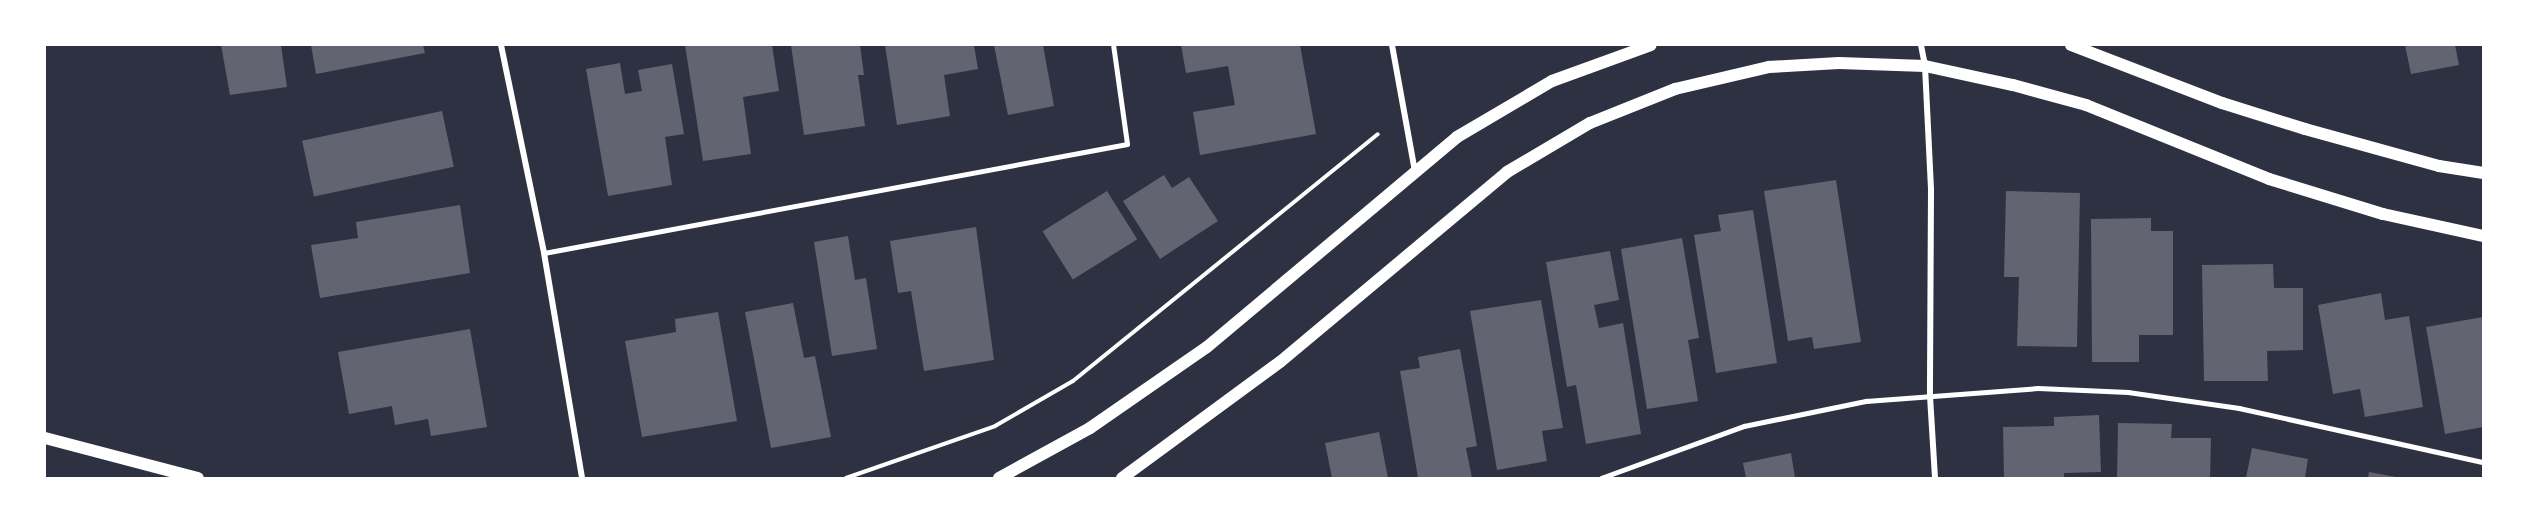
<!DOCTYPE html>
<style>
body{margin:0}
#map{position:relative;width:2528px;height:523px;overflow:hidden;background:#2d3142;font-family:"Fira Sans",sans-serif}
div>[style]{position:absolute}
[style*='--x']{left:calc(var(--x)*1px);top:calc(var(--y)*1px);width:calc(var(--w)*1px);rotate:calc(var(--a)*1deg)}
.building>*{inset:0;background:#626471;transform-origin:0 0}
.path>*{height:4px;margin:-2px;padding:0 2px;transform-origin:2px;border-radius:2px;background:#fff}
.service>*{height:4.5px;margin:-2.25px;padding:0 2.25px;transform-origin:2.25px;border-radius:2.25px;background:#fff}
.minor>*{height:6px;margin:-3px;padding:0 3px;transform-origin:3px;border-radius:3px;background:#fff}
.secondary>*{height:12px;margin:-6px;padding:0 6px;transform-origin:6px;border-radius:6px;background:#fff}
span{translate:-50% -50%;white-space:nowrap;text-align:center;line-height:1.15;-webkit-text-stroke:4.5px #fff;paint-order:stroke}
.frame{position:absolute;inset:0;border:46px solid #fff;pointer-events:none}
</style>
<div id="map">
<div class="building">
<i style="clip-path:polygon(221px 45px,281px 45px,287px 87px,230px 95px)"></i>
<i style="clip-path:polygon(311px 45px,423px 45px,425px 53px,316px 74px)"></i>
<i style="clip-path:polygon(685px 45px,772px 45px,779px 91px,743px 97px,751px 154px,703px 161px)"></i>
<i style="clip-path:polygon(791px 45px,860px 45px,864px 75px,858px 75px,865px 126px,804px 135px)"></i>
<i style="clip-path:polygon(885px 45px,974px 45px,978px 69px,944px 75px,950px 116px,897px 125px)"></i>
<i style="clip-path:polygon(994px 45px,1043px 45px,1054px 106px,1008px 115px)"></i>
<i style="clip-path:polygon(1181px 45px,1300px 45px,1316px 134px,1200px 155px,1193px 112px,1235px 105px,1228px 66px,1186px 73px)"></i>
<i style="clip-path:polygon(2405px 45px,2455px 45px,2459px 65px,2411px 74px)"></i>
<i style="clip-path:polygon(620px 63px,625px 94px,642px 91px,638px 70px,672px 64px,684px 134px,665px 137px,672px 185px,608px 196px,586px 69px)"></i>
<i style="left:442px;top:111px;width:57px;height:143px;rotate:78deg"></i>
<i style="clip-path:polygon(1164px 175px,1172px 188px,1189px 177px,1218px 221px,1160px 259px,1123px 201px)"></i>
<i style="clip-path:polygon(1836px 180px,1861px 342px,1814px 349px,1812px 337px,1788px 341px,1764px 191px)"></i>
<i style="left:1107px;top:191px;width:57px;height:76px;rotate:58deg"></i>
<i style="clip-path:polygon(2006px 191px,2080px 193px,2077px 347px,2017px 346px,2019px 277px,2004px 277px)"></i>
<i style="clip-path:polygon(460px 205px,470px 273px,320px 298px,311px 245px,358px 238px,356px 222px)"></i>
<i style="clip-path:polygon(1753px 210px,1777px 363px,1716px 373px,1694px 235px,1721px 231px,1718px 215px)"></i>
<i style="clip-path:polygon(2151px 218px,2151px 231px,2173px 231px,2173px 335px,2139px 335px,2139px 362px,2092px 362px,2091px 219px)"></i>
<i style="clip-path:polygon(976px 227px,994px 360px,924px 371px,911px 291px,898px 293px,890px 241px)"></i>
<i style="clip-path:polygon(848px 236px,855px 280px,866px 278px,877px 349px,832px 356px,814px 242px)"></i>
<i style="clip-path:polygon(1682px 238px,1699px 338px,1688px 340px,1698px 401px,1647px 409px,1621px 249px)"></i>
<i style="clip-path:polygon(1610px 251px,1619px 300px,1594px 305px,1599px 328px,1623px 323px,1641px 434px,1586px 444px,1576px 385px,1567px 387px,1546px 262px)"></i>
<i style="clip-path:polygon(2273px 264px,2274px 288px,2303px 288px,2303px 350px,2267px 351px,2268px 381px,2204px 381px,2202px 265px)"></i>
<i style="clip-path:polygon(2381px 293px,2385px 320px,2409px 316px,2423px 407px,2365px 417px,2360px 389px,2333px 394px,2318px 305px)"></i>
<i style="clip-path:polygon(1541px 300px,1563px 428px,1542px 431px,1547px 461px,1497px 470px,1470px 311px)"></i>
<i style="clip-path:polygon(793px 303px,804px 358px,815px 356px,831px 437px,771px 448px,745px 312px)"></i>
<i style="clip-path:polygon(718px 312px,737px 421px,642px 437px,625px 341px,676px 332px,675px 319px)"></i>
<i style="clip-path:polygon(2483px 317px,2483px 427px,2445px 434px,2426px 327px)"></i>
<i style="clip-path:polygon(470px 329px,487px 427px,431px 436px,428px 419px,395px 425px,392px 406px,349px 414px,338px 352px)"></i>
<i style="clip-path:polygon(1460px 349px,1477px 446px,1466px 448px,1472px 478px,1418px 478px,1400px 371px,1420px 368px,1418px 357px)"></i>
<i style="clip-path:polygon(2099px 415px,2101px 472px,2064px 473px,2064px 478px,2004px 478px,2003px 427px,2054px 426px,2054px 417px)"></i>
<i style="clip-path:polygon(2118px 423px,2172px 424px,2171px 438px,2211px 438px,2210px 478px,2117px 478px)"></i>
<i style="clip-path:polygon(1379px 432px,1388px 478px,1332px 478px,1325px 443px)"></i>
<i style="clip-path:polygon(2252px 448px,2308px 459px,2305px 478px,2246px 478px)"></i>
<i style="clip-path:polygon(1791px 453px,1795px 478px,1746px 478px,1743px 463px)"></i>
<i style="clip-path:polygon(2369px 472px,2396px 477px,2396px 478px,2368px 478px)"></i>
</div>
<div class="path">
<i style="--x:846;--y:478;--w:158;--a:-19.2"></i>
<i style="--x:995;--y:426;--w:90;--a:-30"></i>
<i style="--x:1073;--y:381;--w:392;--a:-39"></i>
</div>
<div class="service">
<i style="--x:544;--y:253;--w:593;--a:-10.59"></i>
<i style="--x:1127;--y:144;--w:100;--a:-98"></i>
<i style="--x:1601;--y:478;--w:152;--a:-20"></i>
<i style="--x:1744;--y:426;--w:125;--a:-11.6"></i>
<i style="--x:1866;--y:401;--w:172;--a:-4.3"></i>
<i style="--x:2038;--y:388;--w:90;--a:2.5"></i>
<i style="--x:2128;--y:392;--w:112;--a:8.2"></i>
<i style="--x:2239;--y:408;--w:250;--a:12.5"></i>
</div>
<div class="minor">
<i style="--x:501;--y:45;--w:212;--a:78.3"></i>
<i style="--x:544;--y:253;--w:228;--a:80.4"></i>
<i style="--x:1392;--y:45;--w:128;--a:79.7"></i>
<i style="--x:1921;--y:45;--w:21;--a:79"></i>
<i style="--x:1925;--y:66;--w:124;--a:87.2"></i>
<i style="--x:1931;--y:190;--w:206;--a:90.3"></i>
<i style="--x:1930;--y:396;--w:82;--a:86.5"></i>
</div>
<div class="secondary">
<i style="--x:2071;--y:45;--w:162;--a:21"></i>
<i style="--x:2222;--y:103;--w:87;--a:17.4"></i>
<i style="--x:2305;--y:129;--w:139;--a:15.4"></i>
<i style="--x:2439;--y:166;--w:45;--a:9"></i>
<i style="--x:45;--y:438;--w:158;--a:14.7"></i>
<i style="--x:999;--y:478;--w:104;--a:-28.8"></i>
<i style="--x:1090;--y:428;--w:142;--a:-34.7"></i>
<i style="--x:1207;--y:347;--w:326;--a:-40"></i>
<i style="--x:1457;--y:137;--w:110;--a:-30.5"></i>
<i style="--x:1552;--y:81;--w:105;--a:-20"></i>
<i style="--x:1122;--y:478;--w:196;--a:-36.3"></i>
<i style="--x:1280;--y:362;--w:296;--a:-39.9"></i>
<i style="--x:1507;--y:172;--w:96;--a:-30.6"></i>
<i style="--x:1590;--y:123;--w:92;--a:-21.8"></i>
<i style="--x:1675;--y:89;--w:97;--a:-13.2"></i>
<i style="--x:1769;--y:67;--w:70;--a:-3.3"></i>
<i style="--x:1839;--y:63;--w:86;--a:2"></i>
<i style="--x:1925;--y:66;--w:90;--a:12.2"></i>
<i style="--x:2013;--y:85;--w:76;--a:15.3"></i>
<i style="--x:2086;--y:105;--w:197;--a:22"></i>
<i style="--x:2269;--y:179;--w:119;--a:17.1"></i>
<i style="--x:2383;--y:214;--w:102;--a:12.4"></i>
</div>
<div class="frame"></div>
</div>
